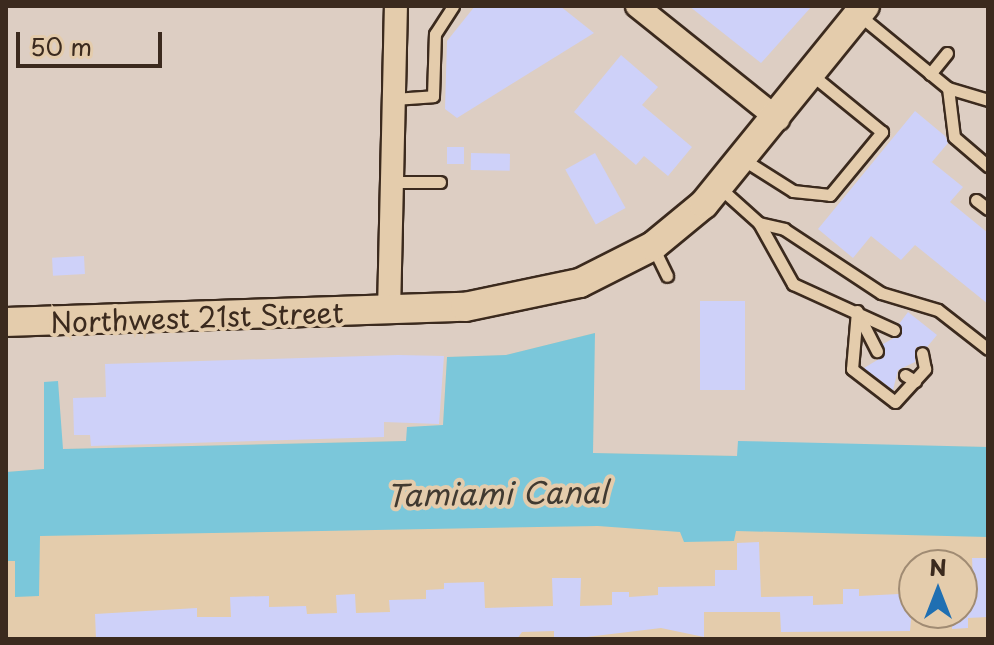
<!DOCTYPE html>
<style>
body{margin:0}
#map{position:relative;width:994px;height:645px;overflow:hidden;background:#e4ccac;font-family:"Playpen Sans",sans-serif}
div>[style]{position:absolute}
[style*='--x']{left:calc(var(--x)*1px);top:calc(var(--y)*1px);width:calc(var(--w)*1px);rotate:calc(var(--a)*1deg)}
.built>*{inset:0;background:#ddcec3}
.water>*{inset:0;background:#7bc7da}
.building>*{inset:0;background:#ced1f9;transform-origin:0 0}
.roads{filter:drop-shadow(2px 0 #3b2a1e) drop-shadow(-2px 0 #3b2a1e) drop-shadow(0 2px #3b2a1e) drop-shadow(0 -2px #3b2a1e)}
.service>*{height:11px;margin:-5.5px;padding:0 5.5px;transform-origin:5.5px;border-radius:5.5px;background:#e4ccac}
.minor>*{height:22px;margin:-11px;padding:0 11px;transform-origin:11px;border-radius:11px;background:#e4ccac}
.tertiary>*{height:28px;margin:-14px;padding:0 14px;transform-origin:14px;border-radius:14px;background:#e4ccac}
span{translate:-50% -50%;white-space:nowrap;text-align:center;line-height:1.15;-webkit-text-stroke:8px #e4ccac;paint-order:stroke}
.street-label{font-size:28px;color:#3b2a1e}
.water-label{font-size:30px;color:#413a31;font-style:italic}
.frame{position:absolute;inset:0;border:8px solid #3b2a1e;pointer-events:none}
.north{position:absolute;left:898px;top:549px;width:80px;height:80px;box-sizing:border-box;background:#e4ccac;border:2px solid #a08b73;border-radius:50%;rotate:0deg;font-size:22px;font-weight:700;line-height:32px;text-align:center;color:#3b2a1e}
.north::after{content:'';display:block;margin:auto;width:28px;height:36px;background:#1f6fb2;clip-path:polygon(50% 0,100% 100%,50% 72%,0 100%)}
.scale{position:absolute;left:16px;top:32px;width:146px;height:36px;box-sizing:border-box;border:4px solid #3b2a1e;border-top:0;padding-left:10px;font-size:24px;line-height:28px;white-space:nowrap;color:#3b2a1e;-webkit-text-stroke:6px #e4ccac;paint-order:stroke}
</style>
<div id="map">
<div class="built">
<i style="clip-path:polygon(6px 6px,988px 6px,988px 447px,738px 442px,738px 456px,593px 453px,594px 333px,506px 355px,447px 357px,443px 426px,406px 441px,62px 449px,58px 382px,45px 382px,44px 469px,6px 472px)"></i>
</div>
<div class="water">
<i style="clip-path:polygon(595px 333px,593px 453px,737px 456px,738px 441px,988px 447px,988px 537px,736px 531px,734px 541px,684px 542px,680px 532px,598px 526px,40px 536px,39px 596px,15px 597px,15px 561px,6px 561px,6px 472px,44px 469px,44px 382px,58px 381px,63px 449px,406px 441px,407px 427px,443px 425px,447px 357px,506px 355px)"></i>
</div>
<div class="building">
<i style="clip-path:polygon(475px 6px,560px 6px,594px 33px,457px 118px,445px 109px,447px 41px)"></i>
<i style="clip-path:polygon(689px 6px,812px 6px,761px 63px)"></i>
<i style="clip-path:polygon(621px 55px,658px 87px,642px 105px,692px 147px,668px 176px,644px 156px,636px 165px,574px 112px)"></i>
<i style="clip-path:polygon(915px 111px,945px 136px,948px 143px,932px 162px,963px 187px,950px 202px,988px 233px,988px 304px,915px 245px,901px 260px,871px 236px,853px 258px,818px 229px)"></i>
<i style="left:447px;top:147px;width:17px;height:17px"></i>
<i style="left:471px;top:153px;width:39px;height:17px;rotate:1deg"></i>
<i style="left:595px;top:153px;width:63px;height:34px;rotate:61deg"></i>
<i style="left:84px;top:256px;width:18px;height:32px;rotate:87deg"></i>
<i style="left:700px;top:301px;width:45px;height:89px"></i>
<i style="clip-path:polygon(908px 312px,937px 335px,927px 347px,916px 347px,915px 362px,898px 370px,893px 390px,864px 368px,884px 356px,883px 344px,901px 334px,899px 324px)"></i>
<i style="clip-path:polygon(398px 355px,444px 356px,439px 424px,384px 422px,384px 437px,91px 446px,90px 435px,74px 435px,73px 398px,106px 397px,105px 364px)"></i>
<i style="clip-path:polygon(759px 542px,761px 597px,813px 596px,813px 605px,843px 604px,843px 589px,859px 589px,859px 596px,899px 594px,899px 585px,914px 584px,910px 631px,781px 632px,780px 612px,704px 612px,704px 637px,661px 628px,570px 639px,554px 639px,554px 631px,522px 632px,517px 639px,96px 639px,95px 614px,197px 608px,197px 617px,231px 617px,230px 597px,269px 596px,269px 607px,306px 606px,307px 614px,337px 613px,336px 595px,355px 594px,356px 613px,390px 612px,389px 600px,426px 599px,426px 590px,444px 589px,444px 583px,484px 582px,485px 608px,553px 606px,552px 578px,581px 578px,580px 606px,612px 605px,612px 592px,629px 592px,629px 597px,658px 595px,658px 587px,715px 586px,715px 570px,737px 570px,737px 543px)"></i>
<i style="clip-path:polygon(972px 558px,988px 558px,988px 617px,968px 618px,968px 628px,952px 629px,952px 613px,962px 613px,962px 580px,973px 579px)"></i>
</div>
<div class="roads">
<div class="service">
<i style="--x:859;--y:15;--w:115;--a:39.4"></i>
<i style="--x:948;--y:88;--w:42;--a:16.7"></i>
<i style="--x:930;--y:74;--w:27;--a:-51"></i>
<i style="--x:948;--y:88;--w:49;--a:83"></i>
<i style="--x:954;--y:137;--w:45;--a:40.5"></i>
<i style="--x:394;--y:99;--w:39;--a:-4"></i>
<i style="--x:433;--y:96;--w:62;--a:-88.2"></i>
<i style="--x:435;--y:34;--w:33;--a:-57"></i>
<i style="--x:744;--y:160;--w:58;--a:32.3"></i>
<i style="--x:793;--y:191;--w:37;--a:6"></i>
<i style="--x:830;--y:195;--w:82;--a:-50.5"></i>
<i style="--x:882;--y:132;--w:90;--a:-140.8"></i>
<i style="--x:391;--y:182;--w:49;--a:0"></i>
<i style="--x:720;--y:188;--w:52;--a:41.9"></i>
<i style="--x:759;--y:223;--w:70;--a:60.9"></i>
<i style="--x:793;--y:284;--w:111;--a:24.5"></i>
<i style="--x:976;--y:200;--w:15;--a:37"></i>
<i style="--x:759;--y:223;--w:26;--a:13"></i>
<i style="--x:784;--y:229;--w:116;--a:33.4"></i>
<i style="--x:881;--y:293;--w:59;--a:16.6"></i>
<i style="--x:938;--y:310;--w:63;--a:38"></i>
<i style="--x:653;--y:247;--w:32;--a:64"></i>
<i style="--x:857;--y:311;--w:58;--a:94.9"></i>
<i style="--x:852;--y:369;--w:54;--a:37.5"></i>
<i style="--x:895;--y:402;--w:45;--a:-47.7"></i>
<i style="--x:925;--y:369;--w:16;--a:-101"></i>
<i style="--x:857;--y:312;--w:44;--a:62.9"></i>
<i style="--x:905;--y:375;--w:12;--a:31"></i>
</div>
<div class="minor">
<i style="--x:637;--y:6;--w:181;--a:38.7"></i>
<i style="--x:389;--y:312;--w:306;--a:-88.7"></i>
</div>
<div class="tertiary">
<i style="--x:6;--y:322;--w:459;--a:-1.9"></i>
<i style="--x:465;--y:307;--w:117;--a:-11.8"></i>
<i style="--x:580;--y:283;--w:82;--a:-26.9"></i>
<i style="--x:653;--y:246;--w:66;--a:-39.5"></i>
<i style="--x:704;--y:204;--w:255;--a:-50.9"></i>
</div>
</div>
<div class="street-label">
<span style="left:197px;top:317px;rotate:-2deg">Northwest 21st Street</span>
</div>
<div class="water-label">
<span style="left:497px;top:493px;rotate:-1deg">Tamiami Canal</span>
</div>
<div class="frame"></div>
<div class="north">N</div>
<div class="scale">50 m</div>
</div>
